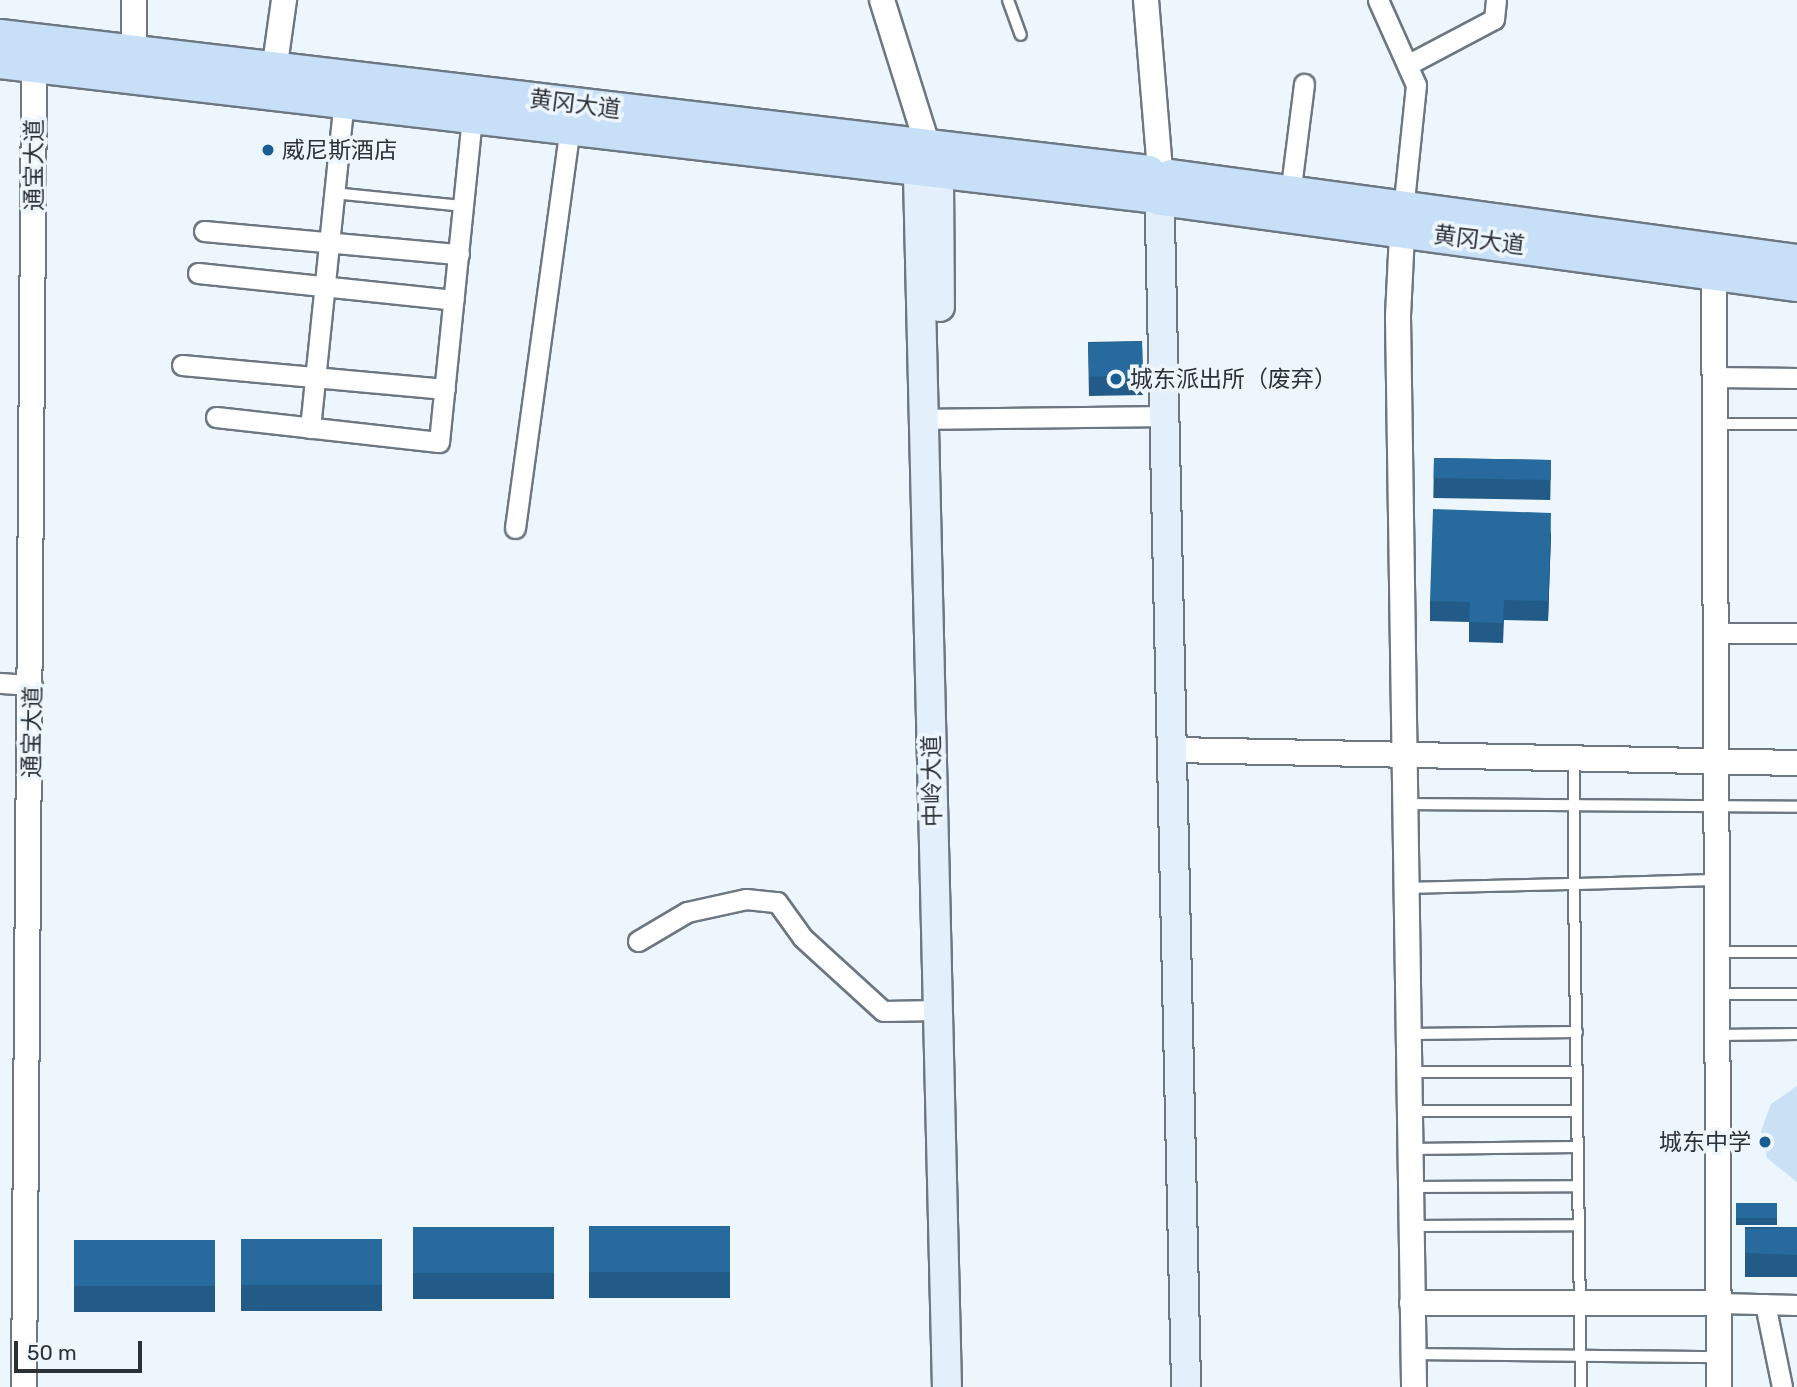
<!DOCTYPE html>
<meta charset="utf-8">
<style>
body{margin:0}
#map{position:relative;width:1797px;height:1387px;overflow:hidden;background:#eef6fd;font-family:Rubik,"Noto Sans SC",sans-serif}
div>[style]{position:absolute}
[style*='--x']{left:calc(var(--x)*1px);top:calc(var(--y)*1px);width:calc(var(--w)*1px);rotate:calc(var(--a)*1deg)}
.green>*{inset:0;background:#c9e0f5}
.roads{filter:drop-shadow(2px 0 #6c7782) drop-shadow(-2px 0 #6c7782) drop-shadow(0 2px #6c7782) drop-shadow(0 -2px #6c7782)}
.service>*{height:10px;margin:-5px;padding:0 5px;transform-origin:5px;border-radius:5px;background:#fff}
.minor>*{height:19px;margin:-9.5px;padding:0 9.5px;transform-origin:9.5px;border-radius:9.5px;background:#fff}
.tertiary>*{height:24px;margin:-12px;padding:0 12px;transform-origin:12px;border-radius:12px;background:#fff}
.secondary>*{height:28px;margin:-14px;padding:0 14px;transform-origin:14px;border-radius:14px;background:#e3f0fb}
.primary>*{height:32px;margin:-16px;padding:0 16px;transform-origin:16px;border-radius:16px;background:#c7e0f8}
.wall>*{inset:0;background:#225b88;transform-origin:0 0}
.shaded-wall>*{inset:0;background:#1b4a6f}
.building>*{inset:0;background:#276a9e;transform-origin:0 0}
.dots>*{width:19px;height:19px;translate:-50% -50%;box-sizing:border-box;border:4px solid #eef6fd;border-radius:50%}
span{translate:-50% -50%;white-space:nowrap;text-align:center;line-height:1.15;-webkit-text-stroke:7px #eef6fd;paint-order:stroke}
.street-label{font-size:23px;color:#2c3135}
.poi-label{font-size:23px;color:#2c3135}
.left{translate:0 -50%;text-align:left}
.right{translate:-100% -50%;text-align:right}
.scale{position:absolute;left:14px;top:1341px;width:128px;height:32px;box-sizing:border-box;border:4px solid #2c3135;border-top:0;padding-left:9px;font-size:21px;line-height:24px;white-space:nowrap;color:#2c3135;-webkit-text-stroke:5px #eef6fd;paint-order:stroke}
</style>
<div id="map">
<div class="green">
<i style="clip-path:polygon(1797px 1086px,1797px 1182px,1767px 1158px,1761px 1131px,1771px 1104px)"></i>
</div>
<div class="roads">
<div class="service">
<i style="--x:1008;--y:0;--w:37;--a:70"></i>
<i style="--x:333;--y:193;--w:132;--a:5.7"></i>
<i style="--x:1714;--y:424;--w:83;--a:0"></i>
<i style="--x:1406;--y:804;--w:391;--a:0.4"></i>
<i style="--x:1409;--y:888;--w:165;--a:-1.4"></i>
<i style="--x:1574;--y:884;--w:124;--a:-90"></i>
<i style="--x:1717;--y:952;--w:80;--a:0"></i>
<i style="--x:1717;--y:994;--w:80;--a:0"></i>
<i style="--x:1410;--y:1034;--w:167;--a:-0.7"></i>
<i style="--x:1717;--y:1035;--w:80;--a:-0.7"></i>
<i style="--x:1411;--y:1072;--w:164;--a:0"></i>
<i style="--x:1411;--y:1111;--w:164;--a:0"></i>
<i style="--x:1412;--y:1149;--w:164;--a:-0.7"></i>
<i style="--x:1413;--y:1187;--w:164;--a:-0.3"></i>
<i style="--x:1413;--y:1226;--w:164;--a:-0.3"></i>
<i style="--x:1415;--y:1354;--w:304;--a:0.6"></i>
<i style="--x:1581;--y:1387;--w:503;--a:-90.8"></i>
<i style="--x:1574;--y:884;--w:143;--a:-1.6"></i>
</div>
<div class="minor">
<i style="--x:1378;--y:0;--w:93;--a:65.9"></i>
<i style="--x:1416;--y:85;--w:118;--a:95.9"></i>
<i style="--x:1409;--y:64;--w:96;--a:-27.9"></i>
<i style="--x:1494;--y:19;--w:19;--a:-84"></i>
<i style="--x:1291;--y:187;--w:104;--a:-82.8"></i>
<i style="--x:204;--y:231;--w:256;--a:5.2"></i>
<i style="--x:198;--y:273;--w:257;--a:6"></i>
<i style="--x:182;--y:365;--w:264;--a:5.2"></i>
<i style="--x:1713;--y:377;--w:84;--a:0.7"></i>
<i style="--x:216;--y:417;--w:224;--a:6.4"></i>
<i style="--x:439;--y:442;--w:317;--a:-84.2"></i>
<i style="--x:923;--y:419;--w:237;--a:-0.7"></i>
<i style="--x:310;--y:428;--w:322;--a:-84.1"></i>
<i style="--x:515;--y:528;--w:392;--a:-82.2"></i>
<i style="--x:1714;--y:633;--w:83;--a:0"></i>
<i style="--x:0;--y:683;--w:32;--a:4"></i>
<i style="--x:638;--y:941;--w:57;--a:-30.6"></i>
<i style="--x:687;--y:912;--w:60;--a:-12.4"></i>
<i style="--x:746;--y:899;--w:31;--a:6"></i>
<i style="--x:777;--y:902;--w:44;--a:54.2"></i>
<i style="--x:803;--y:938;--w:108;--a:42.4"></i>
<i style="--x:883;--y:1011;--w:55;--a:-1"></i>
<i style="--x:1720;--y:1303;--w:77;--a:1.5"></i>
<i style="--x:1765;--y:1304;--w:85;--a:78.4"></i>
</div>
<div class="tertiary">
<i style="--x:134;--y:0;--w:50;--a:90"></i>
<i style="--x:882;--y:0;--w:151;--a:72.6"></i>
<i style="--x:1146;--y:0;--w:173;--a:85.3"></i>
<i style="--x:276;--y:57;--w:58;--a:-82"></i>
<i style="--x:1402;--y:234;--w:83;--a:92.8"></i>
<i style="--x:1398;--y:317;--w:1070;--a:89.14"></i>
<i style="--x:1714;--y:257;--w:1130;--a:89.75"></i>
<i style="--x:1175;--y:750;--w:622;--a:1.2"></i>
<i style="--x:1412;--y:1303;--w:308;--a:0"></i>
<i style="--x:24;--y:1387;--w:1311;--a:-89.56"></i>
</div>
<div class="secondary">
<i style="--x:918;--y:176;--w:1211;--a:88.63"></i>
<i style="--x:1159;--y:176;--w:1211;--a:88.72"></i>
<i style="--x:939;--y:178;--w:129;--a:89.6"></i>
</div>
<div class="primary">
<i style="--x:0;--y:36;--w:1157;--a:6.75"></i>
<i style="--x:0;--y:62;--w:1157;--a:6.65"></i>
<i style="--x:1171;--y:176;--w:632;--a:7.73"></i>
<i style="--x:1160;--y:199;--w:643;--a:7.69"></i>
</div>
</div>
<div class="wall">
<i style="left:1142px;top:341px;width:54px;height:54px;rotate:89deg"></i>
<i style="left:1434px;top:458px;width:117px;height:40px;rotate:1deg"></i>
<i style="clip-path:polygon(1551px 533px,1548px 621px,1504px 620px,1503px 643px,1469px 642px,1469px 622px,1430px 621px,1430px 601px)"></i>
<i style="left:1736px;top:1203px;width:41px;height:22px"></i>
<i style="left:589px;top:1226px;width:141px;height:72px"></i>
<i style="left:413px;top:1227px;width:141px;height:72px"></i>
<i style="left:1797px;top:1227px;width:50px;height:52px;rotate:90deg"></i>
<i style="left:241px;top:1239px;width:141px;height:72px"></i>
<i style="left:74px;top:1240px;width:141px;height:72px"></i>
</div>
<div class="shaded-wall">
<i style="clip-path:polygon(1551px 513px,1551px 533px,1548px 621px,1548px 601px)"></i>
</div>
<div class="building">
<i style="left:1142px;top:341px;width:34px;height:54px;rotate:88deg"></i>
<i style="left:1434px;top:458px;width:117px;height:20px;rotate:1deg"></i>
<i style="clip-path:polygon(1433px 509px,1551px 513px,1548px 601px,1504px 600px,1503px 623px,1469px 622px,1470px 602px,1430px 601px)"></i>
<i style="left:1736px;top:1203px;width:41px;height:15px"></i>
<i style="left:589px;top:1226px;width:141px;height:46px"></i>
<i style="left:413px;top:1227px;width:141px;height:46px"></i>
<i style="clip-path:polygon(1797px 1227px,1797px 1255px,1745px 1253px,1745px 1229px)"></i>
<i style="left:241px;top:1239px;width:141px;height:46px"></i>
<i style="left:74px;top:1240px;width:141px;height:46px"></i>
</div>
<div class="dots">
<i style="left:268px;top:150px;background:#185e92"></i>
<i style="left:1116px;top:379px;background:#185e92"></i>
<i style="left:1765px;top:1142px;background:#185e92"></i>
</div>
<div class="street-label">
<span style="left:575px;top:104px;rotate:7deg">黄冈大道</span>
<span style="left:34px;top:165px;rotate:-90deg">通宝大道</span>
<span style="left:1479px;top:240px;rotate:7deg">黄冈大道</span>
<span style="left:32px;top:732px;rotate:-89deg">通宝大道</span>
<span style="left:932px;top:781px;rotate:-91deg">中岭大道</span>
</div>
<div class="poi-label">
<span class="left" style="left:282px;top:150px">威尼斯酒店</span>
<span class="left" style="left:1130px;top:379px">城东派出所（废弃）</span>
<span class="right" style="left:1751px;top:1142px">城东中学</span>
</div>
<div class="scale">50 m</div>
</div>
